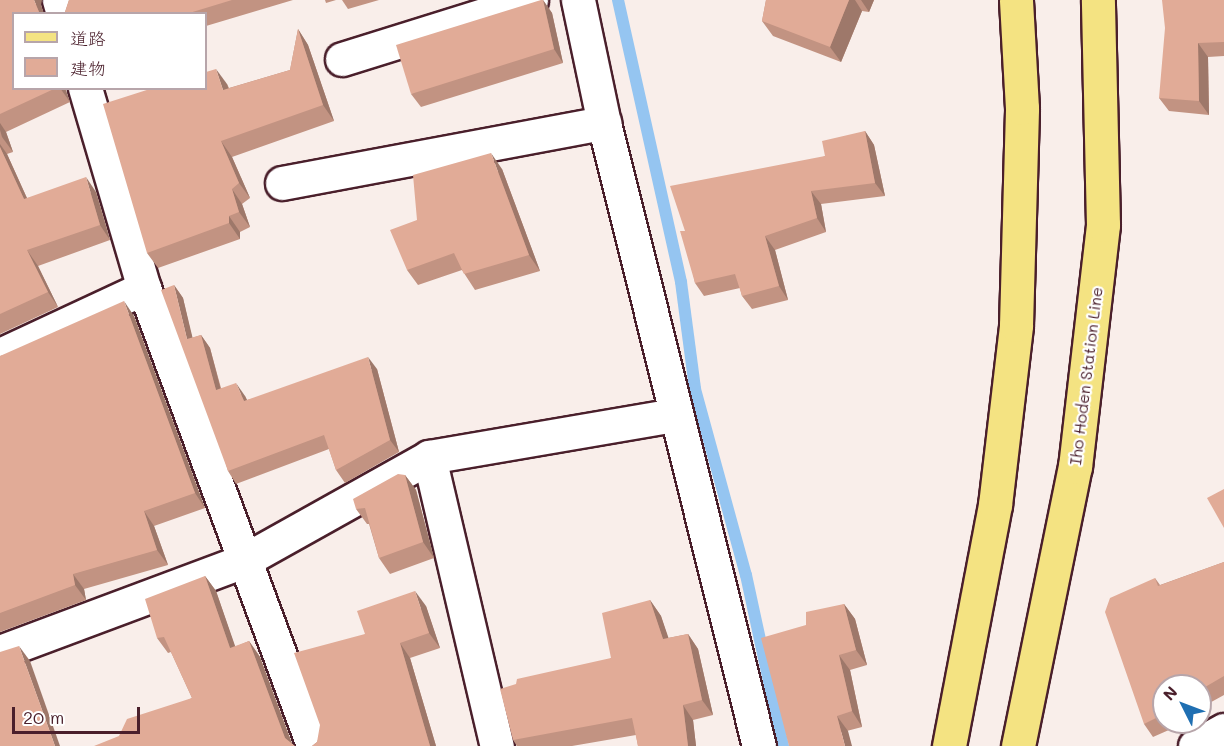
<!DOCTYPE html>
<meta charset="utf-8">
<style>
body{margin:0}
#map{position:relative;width:1224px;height:746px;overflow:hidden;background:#f9eeea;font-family:Mali,"Klee One",sans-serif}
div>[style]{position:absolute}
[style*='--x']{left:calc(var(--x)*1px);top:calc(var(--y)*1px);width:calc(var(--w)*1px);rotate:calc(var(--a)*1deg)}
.stream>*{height:12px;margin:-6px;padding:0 6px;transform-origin:6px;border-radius:6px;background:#95c5f1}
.roads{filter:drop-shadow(2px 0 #4a1f2b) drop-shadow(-2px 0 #4a1f2b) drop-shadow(0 2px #4a1f2b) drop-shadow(0 -2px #4a1f2b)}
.minor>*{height:33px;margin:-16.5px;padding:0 16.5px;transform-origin:16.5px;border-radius:16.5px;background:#fff}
.major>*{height:33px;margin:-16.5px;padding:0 16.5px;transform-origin:16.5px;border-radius:16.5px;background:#f4e382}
.wall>*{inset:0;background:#c29382}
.shaded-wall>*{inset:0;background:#9e786a}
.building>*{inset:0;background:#e1ab97}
span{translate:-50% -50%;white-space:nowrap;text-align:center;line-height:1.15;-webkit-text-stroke:4.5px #fff;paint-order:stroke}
.street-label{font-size:16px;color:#4a1f2b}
.legend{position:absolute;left:12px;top:12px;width:195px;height:78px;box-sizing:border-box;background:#fff;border:2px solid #b7a5aa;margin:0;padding:8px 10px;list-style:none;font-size:18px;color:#4a1f2b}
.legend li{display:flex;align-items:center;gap:12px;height:30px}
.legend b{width:30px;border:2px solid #b7a5aa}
.north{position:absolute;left:1152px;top:674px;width:60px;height:60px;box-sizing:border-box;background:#fff;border:2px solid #b7a5aa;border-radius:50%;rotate:312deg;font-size:16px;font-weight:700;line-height:24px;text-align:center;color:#4a1f2b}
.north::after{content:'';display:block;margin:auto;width:21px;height:27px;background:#1f6fb2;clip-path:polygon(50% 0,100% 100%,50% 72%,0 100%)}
.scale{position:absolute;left:12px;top:707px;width:128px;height:27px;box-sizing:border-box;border:3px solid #4a1f2b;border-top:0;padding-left:8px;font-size:18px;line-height:21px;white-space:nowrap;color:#4a1f2b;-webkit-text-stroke:4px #fff;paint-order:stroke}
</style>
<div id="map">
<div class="stream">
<i style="--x:618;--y:0;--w:289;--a:77.4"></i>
<i style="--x:681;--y:282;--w:108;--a:82.5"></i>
<i style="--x:695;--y:389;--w:193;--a:74.7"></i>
<i style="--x:746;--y:575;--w:175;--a:77.8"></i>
</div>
<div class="roads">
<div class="minor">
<i style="--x:59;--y:0;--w:15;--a:74"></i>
<i style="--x:578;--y:0;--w:126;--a:78.1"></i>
<i style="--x:604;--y:123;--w:642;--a:76.03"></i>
<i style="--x:342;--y:59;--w:198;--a:-17.3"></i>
<i style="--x:85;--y:88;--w:209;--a:73.6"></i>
<i style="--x:144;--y:288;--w:488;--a:69.7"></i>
<i style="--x:282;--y:183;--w:328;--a:-10.6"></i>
<i style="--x:0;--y:355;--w:159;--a:-25"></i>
<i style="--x:429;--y:457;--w:297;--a:76.8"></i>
<i style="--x:0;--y:652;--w:259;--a:-20.5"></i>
<i style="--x:243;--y:561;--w:213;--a:-29.2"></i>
<i style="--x:429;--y:457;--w:250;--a:-9.7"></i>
<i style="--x:1195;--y:746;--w:33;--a:-29"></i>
</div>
<div class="major">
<i style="--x:949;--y:746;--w:245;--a:-79.2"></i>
<i style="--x:995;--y:505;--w:181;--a:-83.3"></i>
<i style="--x:1016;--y:325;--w:217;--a:-88.4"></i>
<i style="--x:1022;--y:108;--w:108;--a:-93.2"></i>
<i style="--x:1018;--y:746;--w:285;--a:-78.5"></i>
<i style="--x:1075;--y:467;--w:244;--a:-83.4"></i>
<i style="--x:1103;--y:225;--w:225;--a:-91.3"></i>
</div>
</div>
<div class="wall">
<i style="clip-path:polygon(0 0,41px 5px,44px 14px,14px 14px,14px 88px,65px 88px,70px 102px,6px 132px,13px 152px,7px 154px,27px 198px,96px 192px,110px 240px,38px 266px,58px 307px,0 334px)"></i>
<i style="clip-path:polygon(69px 0,293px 0,206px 26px,206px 14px,61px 14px,65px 12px)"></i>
<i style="clip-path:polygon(325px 0,336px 0,326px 3px)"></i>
<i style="clip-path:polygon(342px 0,379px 0,348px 9px)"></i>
<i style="clip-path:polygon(543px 0,552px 13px,563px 63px,421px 107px,411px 94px)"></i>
<i style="clip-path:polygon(766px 0,874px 0,869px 12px,862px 11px,841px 62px,773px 36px,762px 21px)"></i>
<i style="clip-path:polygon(1224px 0,1224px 56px,1208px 57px,1209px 115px,1169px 111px,1159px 98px)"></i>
<i style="clip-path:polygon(298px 29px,308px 45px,334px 121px,232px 157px,250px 198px,242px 204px,250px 227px,240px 232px,240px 239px,158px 268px,147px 253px,227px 84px,229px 88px,290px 70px)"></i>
<i style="clip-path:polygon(865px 131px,874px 145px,885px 196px,821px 204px,826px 232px,775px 250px,788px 300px,752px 309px,742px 296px,740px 288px,704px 296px,695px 283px,685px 231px,825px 156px)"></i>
<i style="clip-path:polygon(502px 169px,540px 271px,475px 290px,462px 270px,418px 285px,407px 270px,417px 220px)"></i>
<i style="clip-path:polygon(174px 285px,183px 298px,192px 338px,201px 335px,210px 348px,221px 388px,245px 396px,247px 400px,377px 369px,399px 452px,345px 483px,336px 470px,329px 449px,236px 484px,228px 471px)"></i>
<i style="clip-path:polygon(134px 316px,205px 508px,154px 526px,168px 565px,84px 589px,86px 600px,0 632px,0 356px)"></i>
<i style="clip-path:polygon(405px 475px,416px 490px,434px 558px,390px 574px,379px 558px,369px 524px,367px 524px,356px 509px)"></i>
<i style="clip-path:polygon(1224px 562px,1224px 695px,1204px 706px,1209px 712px,1200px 716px,1200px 686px,1164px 686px,1164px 722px,1187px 722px,1153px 737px,1144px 724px,1155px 578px,1160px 585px)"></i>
<i style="clip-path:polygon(205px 576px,216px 591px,235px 647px,249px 641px,260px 657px,292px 744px,119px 736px,192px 698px,171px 652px,168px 653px,157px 638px)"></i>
<i style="clip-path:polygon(650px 600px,661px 616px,668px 638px,688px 634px,698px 649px,713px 715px,693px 720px,696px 746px,638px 746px,636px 735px,572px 746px,517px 746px,513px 740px,611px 658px)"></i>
<i style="clip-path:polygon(844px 604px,855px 619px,867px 665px,850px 670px,862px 727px,789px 746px,806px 625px)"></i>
<i style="clip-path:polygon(426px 606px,440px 648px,410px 658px,436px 746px,312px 746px,317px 742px,365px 634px)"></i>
</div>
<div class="shaded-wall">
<i style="clip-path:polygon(34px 0,42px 0,41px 5px,44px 14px,40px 14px)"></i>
<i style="clip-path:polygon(543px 0,552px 13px,563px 63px,554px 49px)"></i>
<i style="clip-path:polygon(849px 0,855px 0,862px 11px,841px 62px,830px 47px)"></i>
<i style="clip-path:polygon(861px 0,874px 0,869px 12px)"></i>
<i style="clip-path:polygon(298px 29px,308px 45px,334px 121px,323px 105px)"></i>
<i style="clip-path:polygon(1198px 43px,1208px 57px,1209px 115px,1199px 101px)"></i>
<i style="clip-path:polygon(216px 69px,227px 84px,234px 106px,223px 90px)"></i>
<i style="clip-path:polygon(60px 88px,65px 88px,70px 102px)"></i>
<i style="clip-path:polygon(0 123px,6px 132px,13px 152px,2px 137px,0 130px)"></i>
<i style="clip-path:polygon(865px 131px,874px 145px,885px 196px,875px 183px)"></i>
<i style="clip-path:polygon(221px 141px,232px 157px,250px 198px,239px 183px)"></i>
<i style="clip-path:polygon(0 144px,7px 154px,34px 214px,24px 199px,0 147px)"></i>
<i style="clip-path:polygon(491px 153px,502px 169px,540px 271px,529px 255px)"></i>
<i style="clip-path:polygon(86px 177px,96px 192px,110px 240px,100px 225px)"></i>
<i style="clip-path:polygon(232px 189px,242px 204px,250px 227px,239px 212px)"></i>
<i style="clip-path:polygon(811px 191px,821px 204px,826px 232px,817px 218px)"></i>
<i style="clip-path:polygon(229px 216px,240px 232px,240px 239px,229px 223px)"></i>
<i style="clip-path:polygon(765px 236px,775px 250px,788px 300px,779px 286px)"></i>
<i style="clip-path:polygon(27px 250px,38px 266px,58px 307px,48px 292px)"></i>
<i style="clip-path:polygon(174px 285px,183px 298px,196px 352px,187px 339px)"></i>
<i style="clip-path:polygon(124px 301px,134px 316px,205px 508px,195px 493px)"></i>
<i style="clip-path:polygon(201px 335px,210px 348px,224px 402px,216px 390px)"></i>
<i style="clip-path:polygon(368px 357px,377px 369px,399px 452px,390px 440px)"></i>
<i style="clip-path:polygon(236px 383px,245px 396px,253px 413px,244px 401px)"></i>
<i style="clip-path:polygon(405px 475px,416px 490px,434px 558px,423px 542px)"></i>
<i style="clip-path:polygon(144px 511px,154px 526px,168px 565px,157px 550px)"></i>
<i style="clip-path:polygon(73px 574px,84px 589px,86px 600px,75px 585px)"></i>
<i style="clip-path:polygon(205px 576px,216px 591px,241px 663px,230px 648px)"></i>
<i style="clip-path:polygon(415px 591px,426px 606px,440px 648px,429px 633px)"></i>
<i style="clip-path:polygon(650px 600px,661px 616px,674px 654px,663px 639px)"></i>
<i style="clip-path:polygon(844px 604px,855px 619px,867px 665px,856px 650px)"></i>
<i style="clip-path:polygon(688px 634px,698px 649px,713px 715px,702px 700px)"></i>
<i style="clip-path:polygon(249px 641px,260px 657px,293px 746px,285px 738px)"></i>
<i style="clip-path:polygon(400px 643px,410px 658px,436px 746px,430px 746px)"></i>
<i style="clip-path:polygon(19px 646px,30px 661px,60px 746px,55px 746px)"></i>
<i style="clip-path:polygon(839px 655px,850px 670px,862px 727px,852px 711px)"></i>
<i style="clip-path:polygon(683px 705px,693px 720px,696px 746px,688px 746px)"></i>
<i style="clip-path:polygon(837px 716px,848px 731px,852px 746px,845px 746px)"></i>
</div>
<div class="building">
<i style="clip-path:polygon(0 0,34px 0,39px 12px,42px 14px,14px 14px,14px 88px,56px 88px,0 114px)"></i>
<i style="clip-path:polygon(69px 0,232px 0,186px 14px,61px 14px,65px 12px)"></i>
<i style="clip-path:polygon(541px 0,543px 0,554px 49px,411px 94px,396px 45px)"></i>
<i style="clip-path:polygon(766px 0,849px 0,830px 47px,762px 21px)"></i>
<i style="clip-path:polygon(1162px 0,1224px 0,1224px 42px,1198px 43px,1199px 101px,1159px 98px,1165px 28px)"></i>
<i style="clip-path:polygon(298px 29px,323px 105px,221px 141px,239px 183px,232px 189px,239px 212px,229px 216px,229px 223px,147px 253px,103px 104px,153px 88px,206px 88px,206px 72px,216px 69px,223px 90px,290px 70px)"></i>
<i style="clip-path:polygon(865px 131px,875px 183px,811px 191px,817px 218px,765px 236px,779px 286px,742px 296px,735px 274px,695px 283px,680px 231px,685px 231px,670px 186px,825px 156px,822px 141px)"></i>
<i style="clip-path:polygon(0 147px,24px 199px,86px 177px,100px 225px,27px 250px,48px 292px,0 314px)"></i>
<i style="clip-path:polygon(491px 153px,529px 255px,464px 274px,454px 253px,407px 270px,390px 230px,417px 220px,413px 175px)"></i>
<i style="clip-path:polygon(174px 285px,187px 339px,201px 335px,216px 390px,236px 383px,244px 401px,368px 357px,390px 440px,336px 470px,324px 435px,228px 471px,161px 290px)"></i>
<i style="clip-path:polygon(124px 301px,195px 493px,144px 511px,157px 550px,73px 574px,75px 585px,0 613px,0 356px)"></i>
<i style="clip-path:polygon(398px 474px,405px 475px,423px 542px,379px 558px,365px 508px,356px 509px,353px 499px)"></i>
<i style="clip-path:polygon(1224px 489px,1224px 528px,1207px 498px)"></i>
<i style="clip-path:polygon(1224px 562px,1224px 676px,1200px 690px,1200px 686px,1164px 686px,1164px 714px,1144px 724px,1105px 612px,1110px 598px,1155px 578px,1158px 586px)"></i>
<i style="clip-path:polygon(205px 576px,230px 648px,249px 641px,285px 738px,295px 746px,94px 746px,119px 736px,127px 719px,192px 698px,164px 637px,157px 638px,145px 599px)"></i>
<i style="clip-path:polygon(415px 591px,429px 633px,400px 643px,430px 746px,312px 746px,317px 742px,320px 725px,294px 653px,365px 634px,357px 611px)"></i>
<i style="clip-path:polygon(650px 600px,663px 639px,688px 634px,702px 700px,683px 705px,688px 746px,638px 746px,632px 718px,513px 740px,500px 689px,516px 684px,517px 679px,611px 658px,602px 613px)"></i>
<i style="clip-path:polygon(844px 604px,856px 650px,839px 655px,852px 711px,837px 716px,845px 746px,789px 746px,761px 638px,806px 625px,806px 612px)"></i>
<i style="clip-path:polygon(19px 646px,55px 746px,0 746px,0 652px)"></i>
</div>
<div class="street-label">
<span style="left:1086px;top:376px;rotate:-83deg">Iho Hoden Station Line</span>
</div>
<ul class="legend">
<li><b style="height:8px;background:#f4e382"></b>道路</li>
<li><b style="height:16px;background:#e1ab97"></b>建物</li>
</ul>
<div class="north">N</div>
<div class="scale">20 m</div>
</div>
